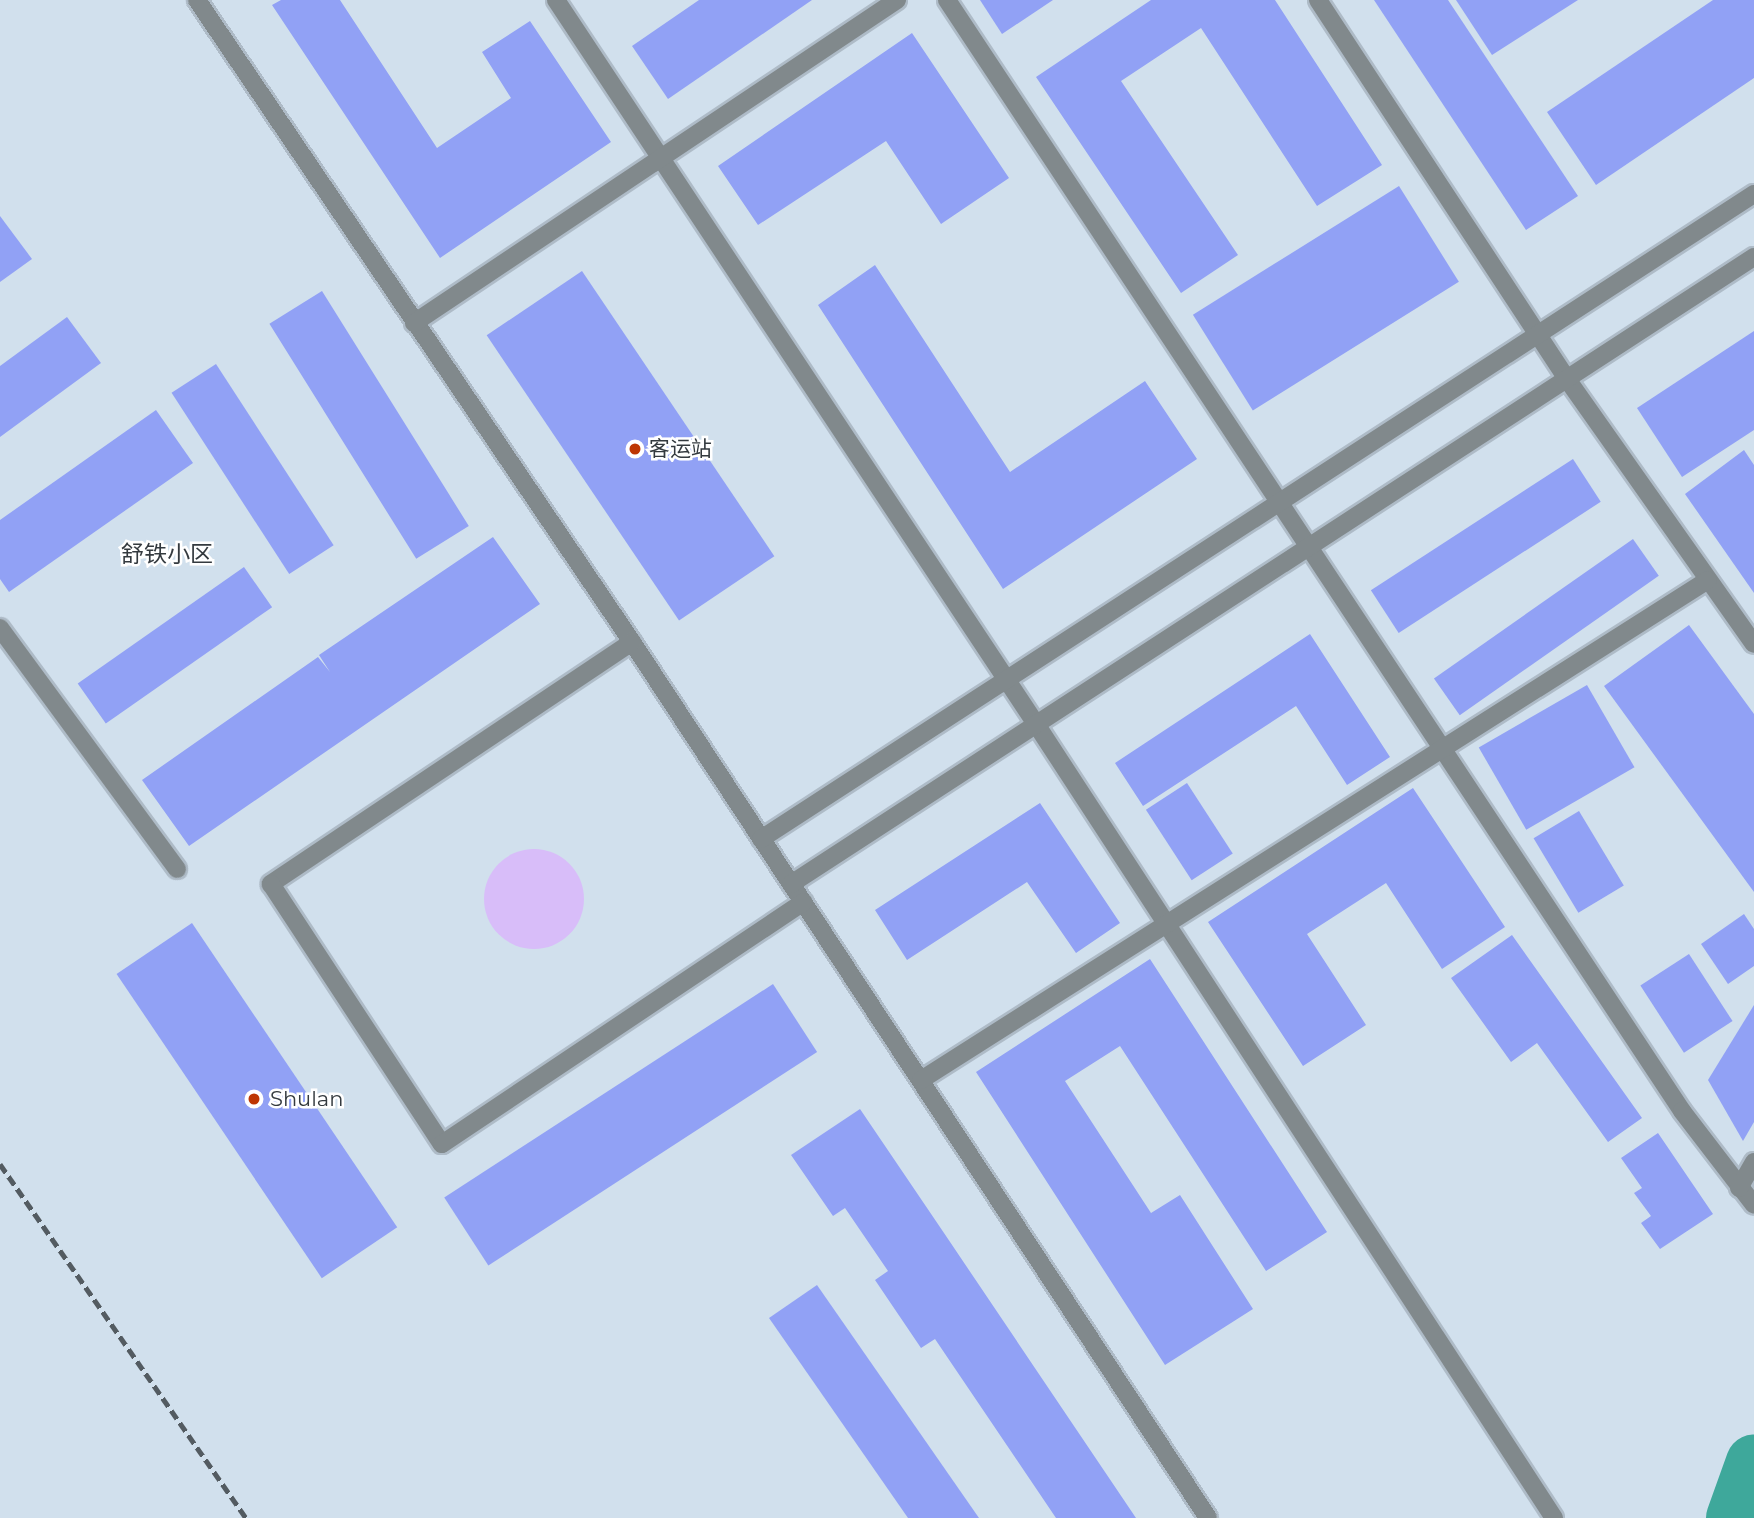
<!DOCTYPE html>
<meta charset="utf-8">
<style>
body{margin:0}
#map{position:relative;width:1754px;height:1518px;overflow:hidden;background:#d1e0ed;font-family:Montserrat,"Noto Sans SC",sans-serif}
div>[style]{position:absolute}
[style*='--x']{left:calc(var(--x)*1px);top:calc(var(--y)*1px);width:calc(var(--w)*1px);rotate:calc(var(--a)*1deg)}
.green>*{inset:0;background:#d8bdf9}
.round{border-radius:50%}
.river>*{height:56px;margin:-28px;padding:0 28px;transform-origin:28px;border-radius:28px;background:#3ea89b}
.building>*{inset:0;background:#91a1f5;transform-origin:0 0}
.roads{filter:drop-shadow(2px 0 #aebbc7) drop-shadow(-2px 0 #aebbc7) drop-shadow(0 2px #aebbc7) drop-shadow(0 -2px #aebbc7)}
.minor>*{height:18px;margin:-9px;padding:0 9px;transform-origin:9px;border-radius:9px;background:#81898c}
.rail>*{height:5px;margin-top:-2.5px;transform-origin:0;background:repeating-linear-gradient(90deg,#535b61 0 10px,transparent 0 15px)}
.dots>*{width:19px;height:19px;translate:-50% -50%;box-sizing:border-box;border:4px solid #fff;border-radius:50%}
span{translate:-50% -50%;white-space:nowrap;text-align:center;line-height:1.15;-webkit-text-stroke:5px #fff;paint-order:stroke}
.poi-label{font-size:21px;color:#343a3f}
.left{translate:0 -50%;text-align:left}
.neighbourhood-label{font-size:23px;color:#343a3f}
</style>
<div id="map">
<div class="green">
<i class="round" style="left:484px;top:849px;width:100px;height:100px"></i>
</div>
<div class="river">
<i style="--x:1734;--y:1518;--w:59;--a:-70.3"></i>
</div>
<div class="building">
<i style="clip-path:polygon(281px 0,340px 0,437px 148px,511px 98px,482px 52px,530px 21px,611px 142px,440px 258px,272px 5px)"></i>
<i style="clip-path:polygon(699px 0,812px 0,668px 99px,632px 46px)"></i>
<i style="clip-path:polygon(980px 0,1053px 0,1002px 34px)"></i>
<i style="clip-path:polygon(1151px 0,1275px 0,1382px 165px,1317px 206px,1201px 28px,1121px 81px,1238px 255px,1181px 293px,1036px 77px)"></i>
<i style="clip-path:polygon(1374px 0,1448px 0,1578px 196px,1526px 230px)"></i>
<i style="clip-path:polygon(1456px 0,1578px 0,1492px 55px)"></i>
<i style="clip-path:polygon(1713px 0,1754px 0,1754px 78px,1596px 185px,1547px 112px)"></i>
<i style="clip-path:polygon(912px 33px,1009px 178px,941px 224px,886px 141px,758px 225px,718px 166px)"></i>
<i style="left:1399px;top:186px;width:113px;height:243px;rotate:58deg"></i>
<i style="clip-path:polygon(0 216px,32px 259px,0 282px)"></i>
<i style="clip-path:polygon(875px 265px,1010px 472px,1145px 381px,1197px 459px,1003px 589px,818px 305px)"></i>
<i style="left:582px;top:271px;width:344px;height:115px;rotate:56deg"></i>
<i style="left:322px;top:291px;width:277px;height:62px;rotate:58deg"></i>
<i style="clip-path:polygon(67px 317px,101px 363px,0 437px,0 366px)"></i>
<i style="clip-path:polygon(1754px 331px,1754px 430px,1682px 477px,1637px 408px)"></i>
<i style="left:216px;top:364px;width:216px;height:53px;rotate:57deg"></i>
<i style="clip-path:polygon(156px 410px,193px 463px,9px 592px,0 579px,0 520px)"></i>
<i style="clip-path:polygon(1744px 450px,1754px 465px,1754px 593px,1685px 494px)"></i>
<i style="left:1573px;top:459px;width:51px;height:241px;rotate:57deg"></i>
<i style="clip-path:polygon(493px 537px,540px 604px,189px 846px,142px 780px,318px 657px,330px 672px,319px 655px)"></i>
<i style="left:1633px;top:539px;width:45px;height:243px;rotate:55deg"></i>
<i style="left:244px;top:567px;width:49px;height:203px;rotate:55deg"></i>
<i style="clip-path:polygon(1689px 625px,1754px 714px,1754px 892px,1604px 686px)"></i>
<i style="clip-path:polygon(1310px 634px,1390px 757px,1347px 785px,1296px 706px,1143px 806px,1115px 763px)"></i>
<i style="left:1587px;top:685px;width:95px;height:125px;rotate:60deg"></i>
<i style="left:1187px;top:783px;width:84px;height:49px;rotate:57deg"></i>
<i style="clip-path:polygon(1413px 788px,1505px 927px,1442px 969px,1386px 883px,1307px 934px,1366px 1025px,1303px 1066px,1208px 922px)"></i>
<i style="clip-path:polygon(1040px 803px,1120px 923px,1076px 953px,1027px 882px,907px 960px,875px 910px)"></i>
<i style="left:1579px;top:811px;width:87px;height:53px;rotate:59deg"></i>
<i style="clip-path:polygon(1744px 914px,1754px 929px,1754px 966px,1728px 984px,1701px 944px)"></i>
<i style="left:192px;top:923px;width:367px;height:91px;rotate:56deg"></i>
<i style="clip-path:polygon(1512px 935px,1642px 1118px,1608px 1142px,1537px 1043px,1511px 1062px,1451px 978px)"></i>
<i style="left:1689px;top:954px;width:80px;height:58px;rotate:57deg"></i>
<i style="clip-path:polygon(1150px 959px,1327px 1232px,1266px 1271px,1120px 1046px,1065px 1081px,1151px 1213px,1180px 1195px,1253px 1309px,1165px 1365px,976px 1072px)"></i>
<i style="left:773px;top:984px;width:81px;height:392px;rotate:57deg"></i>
<i style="clip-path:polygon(1754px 1005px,1754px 1122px,1743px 1141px,1708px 1080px)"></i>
<i style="clip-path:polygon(860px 1109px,944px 1233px,1136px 1518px,1056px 1518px,935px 1339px,921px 1348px,875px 1280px,888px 1271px,845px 1208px,833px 1216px,791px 1155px)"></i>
<i style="clip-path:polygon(1658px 1133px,1713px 1214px,1660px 1249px,1641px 1223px,1651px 1216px,1634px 1193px,1642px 1188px,1621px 1158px)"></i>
<i style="clip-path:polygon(817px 1285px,979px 1518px,908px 1518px,769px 1318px)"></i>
</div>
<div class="roads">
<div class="minor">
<i style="--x:197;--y:0;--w:775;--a:55.88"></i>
<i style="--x:632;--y:642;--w:1048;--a:56.67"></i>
<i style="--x:556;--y:0;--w:869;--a:56.46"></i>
<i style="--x:1036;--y:724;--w:948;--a:56.88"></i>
<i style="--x:947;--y:0;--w:1332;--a:56.51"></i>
<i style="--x:1682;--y:1111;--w:118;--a:52.5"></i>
<i style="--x:1318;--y:0;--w:453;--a:56.7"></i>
<i style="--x:1567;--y:379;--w:324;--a:54.8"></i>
<i style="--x:414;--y:323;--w:581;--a:-33.77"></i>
<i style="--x:0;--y:628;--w:299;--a:53.7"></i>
<i style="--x:632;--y:642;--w:435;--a:146.2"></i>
<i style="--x:271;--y:884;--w:311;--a:56.7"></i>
<i style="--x:442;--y:1144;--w:435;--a:-33.8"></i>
<i style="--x:761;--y:839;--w:1184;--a:-33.01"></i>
<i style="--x:791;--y:884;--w:1149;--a:-33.07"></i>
<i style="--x:921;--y:1080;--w:932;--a:-32.43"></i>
<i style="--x:1739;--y:1188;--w:30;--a:-60"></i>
</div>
</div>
<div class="rail">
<i style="--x:0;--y:1164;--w:431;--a:55.2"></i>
</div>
<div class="dots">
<i style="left:635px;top:449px;background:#be3604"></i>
<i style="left:254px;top:1099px;background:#be3604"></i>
</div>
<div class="poi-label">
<span class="left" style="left:649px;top:449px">客运站</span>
<span class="left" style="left:270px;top:1099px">Shulan</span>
</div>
<div class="neighbourhood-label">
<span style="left:167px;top:554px">舒铁小区</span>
</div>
</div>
